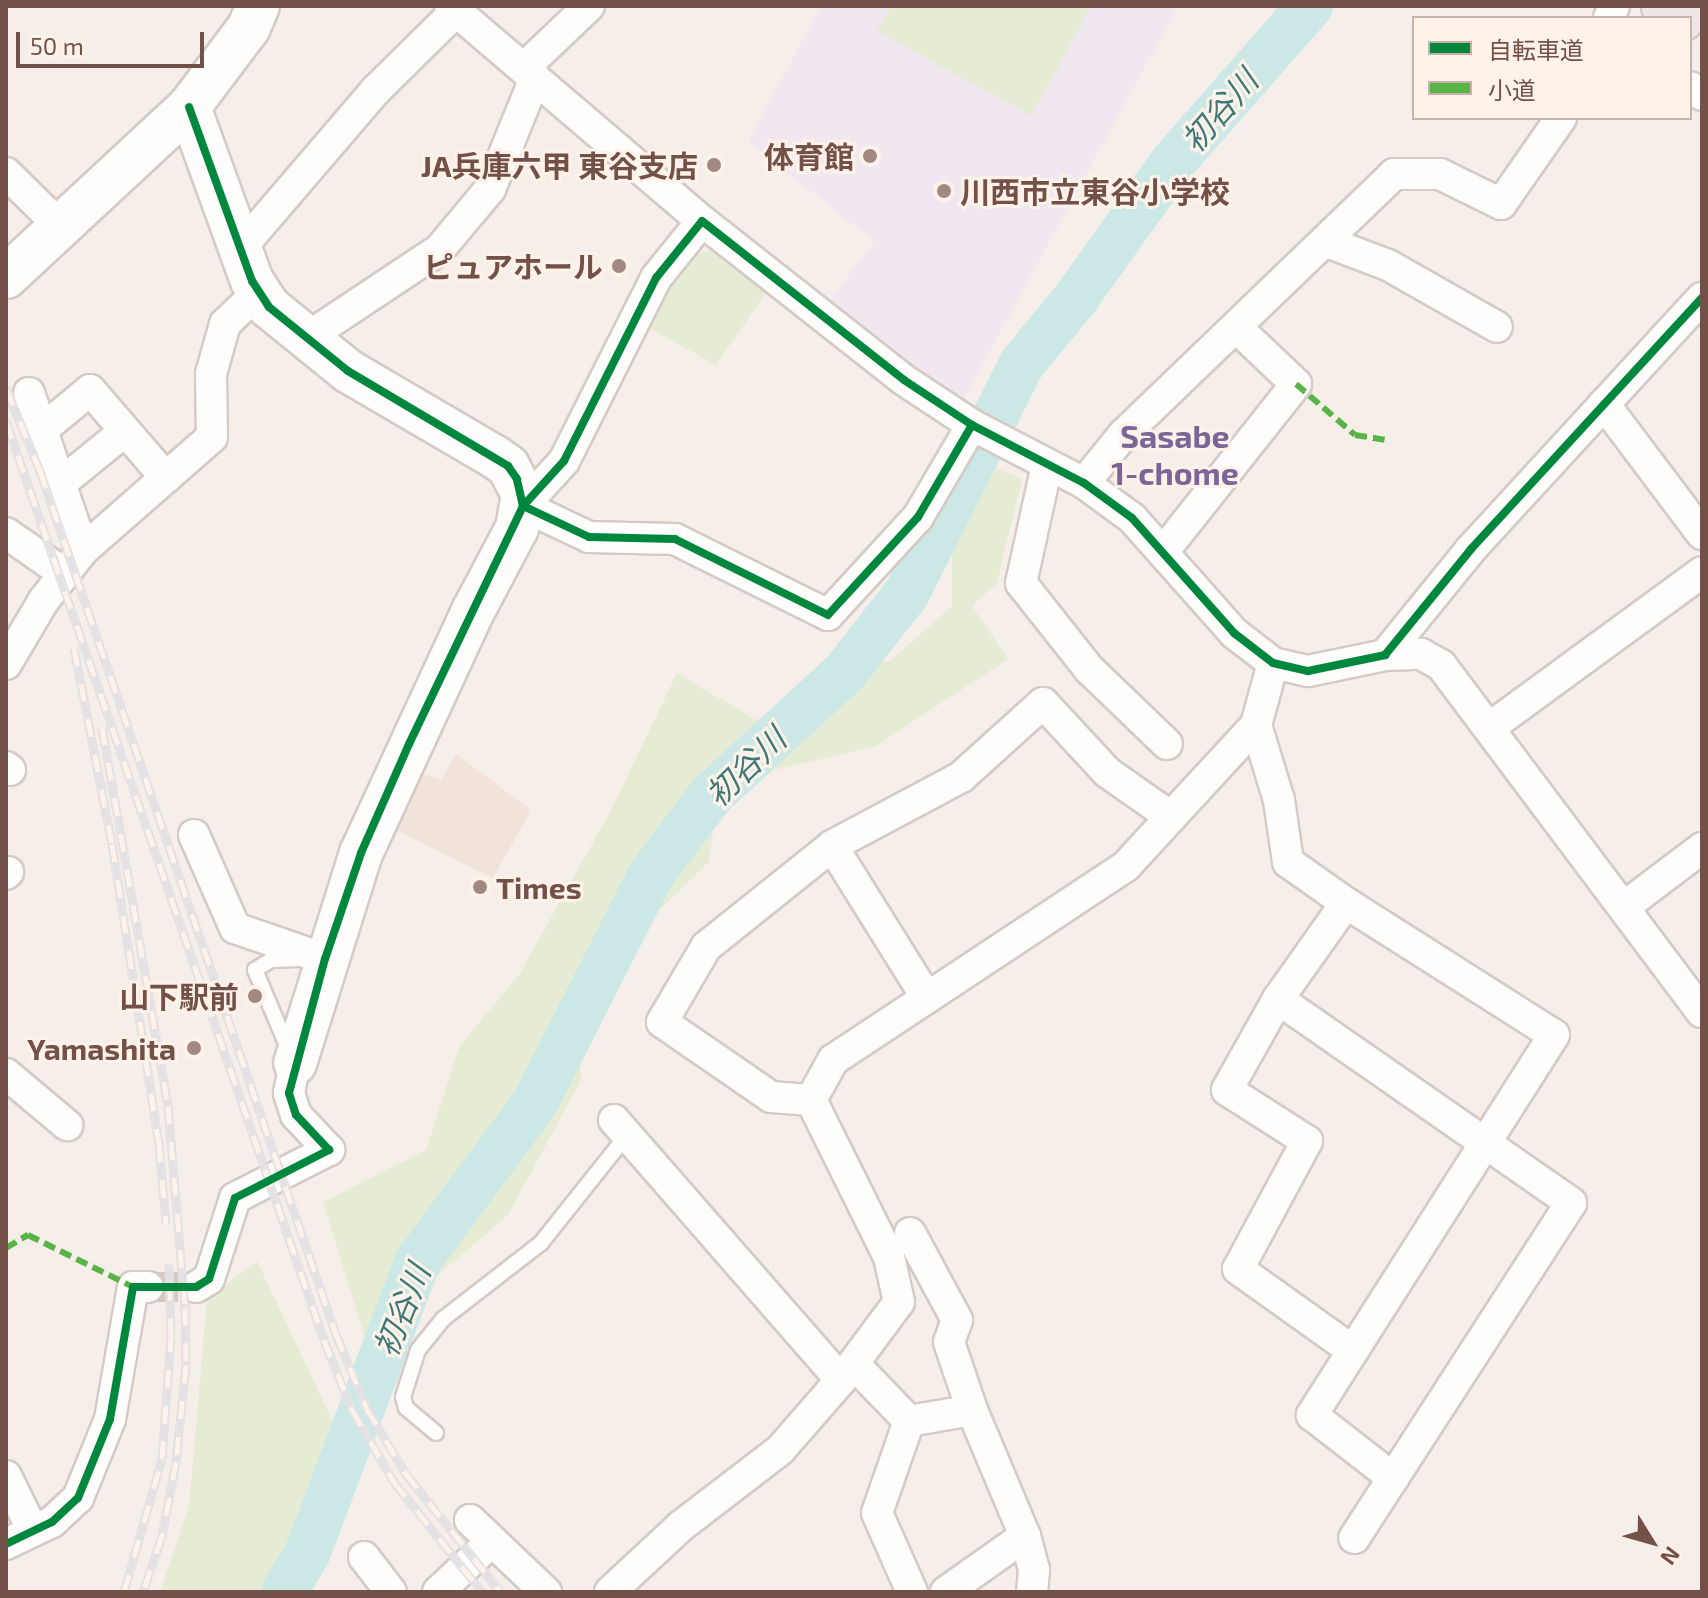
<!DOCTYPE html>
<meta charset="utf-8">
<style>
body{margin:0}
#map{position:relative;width:1708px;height:1598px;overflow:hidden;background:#f6efe9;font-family:"Exo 2","Noto Sans JP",sans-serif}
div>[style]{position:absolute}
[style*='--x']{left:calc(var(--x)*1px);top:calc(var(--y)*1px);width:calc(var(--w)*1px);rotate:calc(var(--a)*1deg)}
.residential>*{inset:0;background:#f1e3d9}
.education>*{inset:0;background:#f0e7f1}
.green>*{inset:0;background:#e6ecd4}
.river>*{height:46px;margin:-23px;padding:0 23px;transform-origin:23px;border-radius:23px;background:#cbe8e6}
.street-tunnel>*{height:30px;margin-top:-15px;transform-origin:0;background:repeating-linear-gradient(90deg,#d5c8c1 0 30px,transparent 0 45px)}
.roads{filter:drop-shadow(2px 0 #d4cac6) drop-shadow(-2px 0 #d4cac6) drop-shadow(0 2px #d4cac6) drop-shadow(0 -2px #d4cac6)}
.lane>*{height:14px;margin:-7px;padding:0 7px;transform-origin:7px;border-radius:7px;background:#fefdfc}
.street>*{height:30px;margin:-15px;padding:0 15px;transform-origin:15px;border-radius:15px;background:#fefdfc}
.secondary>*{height:42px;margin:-21px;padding:0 21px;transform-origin:21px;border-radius:21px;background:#fefdfc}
.highway>*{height:44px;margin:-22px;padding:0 22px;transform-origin:22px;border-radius:22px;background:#f0e6e4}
.rail>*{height:9px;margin-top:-4.5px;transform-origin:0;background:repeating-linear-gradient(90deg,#fff2e9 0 18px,#e3e1e4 0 36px);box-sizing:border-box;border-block:2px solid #e3e1e4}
.quiet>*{height:6px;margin-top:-3px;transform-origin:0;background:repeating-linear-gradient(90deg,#59b447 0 12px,transparent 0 18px)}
.cycleway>*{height:8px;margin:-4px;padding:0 4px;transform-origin:4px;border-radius:4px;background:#00873e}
.dots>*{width:22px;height:22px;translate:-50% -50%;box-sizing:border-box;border:4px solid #fff2e9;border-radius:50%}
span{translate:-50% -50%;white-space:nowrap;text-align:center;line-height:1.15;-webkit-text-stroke:6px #fff2e9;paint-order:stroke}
.poi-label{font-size:30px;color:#735149;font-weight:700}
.right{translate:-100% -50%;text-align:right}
.left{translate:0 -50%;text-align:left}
.water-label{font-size:32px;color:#3d7978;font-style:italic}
.neighbourhood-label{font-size:32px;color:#7d6597;font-weight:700}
.frame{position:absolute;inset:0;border:8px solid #735149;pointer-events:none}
.legend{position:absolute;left:1412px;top:16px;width:280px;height:104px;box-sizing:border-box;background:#fff2e9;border:2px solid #c7b2a9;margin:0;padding:10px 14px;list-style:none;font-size:24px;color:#735149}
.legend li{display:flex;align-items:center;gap:16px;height:40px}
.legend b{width:40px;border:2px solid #c7b2a9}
.north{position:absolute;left:1612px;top:1502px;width:80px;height:80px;-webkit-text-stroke:6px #fff2e9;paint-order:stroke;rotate:127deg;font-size:22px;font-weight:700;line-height:32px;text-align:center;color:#735149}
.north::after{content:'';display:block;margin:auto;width:28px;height:36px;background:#735149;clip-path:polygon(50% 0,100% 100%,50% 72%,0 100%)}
.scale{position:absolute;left:16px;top:32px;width:188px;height:36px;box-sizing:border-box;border:4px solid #735149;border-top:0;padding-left:10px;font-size:24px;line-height:28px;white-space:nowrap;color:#735149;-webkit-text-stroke:6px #fff2e9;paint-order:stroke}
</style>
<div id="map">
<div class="residential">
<i style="clip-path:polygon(456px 754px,531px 810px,493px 878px,393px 828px,414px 772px,441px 780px)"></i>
</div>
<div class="education">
<i style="clip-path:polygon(821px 6px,1178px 6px,961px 404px,824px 308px,874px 241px,748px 141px)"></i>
</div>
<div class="green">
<i style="clip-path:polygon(891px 6px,1091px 6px,1031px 116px,877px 31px)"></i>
<i style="clip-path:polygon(721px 247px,770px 287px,716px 365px,645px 326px,681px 258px)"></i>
<i style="clip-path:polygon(988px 465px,1022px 479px,997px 583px,972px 606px,1008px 659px,876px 746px,770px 771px,715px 818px,709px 862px,575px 991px,581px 1080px,508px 1215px,365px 1338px,323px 1202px,426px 1150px,459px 1047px,520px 973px,610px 812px,677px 673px,758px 721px,837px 660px,890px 661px,952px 606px,952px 549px)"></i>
<i style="clip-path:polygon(257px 1261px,336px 1428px,270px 1592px,160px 1592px,189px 1506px,207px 1299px)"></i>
</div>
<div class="river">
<i style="--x:284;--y:1592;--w:44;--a:-58.8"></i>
<i style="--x:307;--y:1554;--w:313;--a:-69.3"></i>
<i style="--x:418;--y:1261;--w:197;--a:-53.5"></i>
<i style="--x:535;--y:1103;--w:254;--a:-63.1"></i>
<i style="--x:650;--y:876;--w:101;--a:-53"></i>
<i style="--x:711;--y:795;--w:182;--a:-42.5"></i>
<i style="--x:845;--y:672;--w:100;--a:-51.9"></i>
<i style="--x:907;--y:593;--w:255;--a:-63.4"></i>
<i style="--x:1021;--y:365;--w:87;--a:-50.6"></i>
<i style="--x:1076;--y:298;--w:167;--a:-54.5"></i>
<i style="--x:1173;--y:162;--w:208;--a:-48.7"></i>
</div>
<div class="street-tunnel">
<i style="--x:148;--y:1287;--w:48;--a:0"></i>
</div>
<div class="roads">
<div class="lane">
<i style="--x:288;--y:1048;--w:85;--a:-112.9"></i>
<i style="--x:255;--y:970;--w:19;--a:-32"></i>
<i style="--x:271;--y:960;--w:27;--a:-2"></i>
<i style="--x:436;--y:1433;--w:39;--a:-140"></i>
<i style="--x:406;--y:1408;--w:11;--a:-105"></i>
<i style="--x:403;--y:1397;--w:49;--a:-72.3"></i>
<i style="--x:418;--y:1350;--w:40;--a:-51"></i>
<i style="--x:443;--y:1319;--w:124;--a:-37.8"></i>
<i style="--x:541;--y:1243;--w:138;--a:-51.5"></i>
</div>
<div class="street">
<i style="--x:450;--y:6;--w:331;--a:40.5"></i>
<i style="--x:1609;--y:18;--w:13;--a:-67"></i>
<i style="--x:526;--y:66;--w:87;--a:-43.6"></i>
<i style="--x:1690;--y:87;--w:14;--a:34"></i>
<i style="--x:6;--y:173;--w:80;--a:44.5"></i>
<i style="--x:1327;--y:242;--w:65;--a:20.7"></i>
<i style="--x:1388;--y:265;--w:125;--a:29.6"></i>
<i style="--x:243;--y:245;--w:204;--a:-49.4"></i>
<i style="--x:376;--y:90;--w:111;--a:-44.6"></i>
<i style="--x:305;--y:339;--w:161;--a:-33.6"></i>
<i style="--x:439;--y:250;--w:80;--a:-50.1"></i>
<i style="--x:490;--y:189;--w:120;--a:-67.9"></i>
<i style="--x:29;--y:393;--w:166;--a:71"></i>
<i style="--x:1604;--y:404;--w:163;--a:53"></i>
<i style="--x:972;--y:425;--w:107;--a:120.4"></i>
<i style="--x:918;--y:517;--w:133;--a:132.6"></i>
<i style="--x:828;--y:615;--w:171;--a:-153.6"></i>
<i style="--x:675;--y:539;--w:86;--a:-178.7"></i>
<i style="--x:589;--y:537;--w:73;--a:-154.8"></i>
<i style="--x:523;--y:506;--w:61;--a:-47.7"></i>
<i style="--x:564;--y:461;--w:205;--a:-63.3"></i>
<i style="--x:656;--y:278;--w:73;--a:-51.1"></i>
<i style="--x:702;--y:221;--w:257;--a:38.2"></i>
<i style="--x:904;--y:380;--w:82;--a:33.5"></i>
<i style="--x:972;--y:425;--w:126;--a:27.4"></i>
<i style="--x:1084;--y:483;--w:59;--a:36.1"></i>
<i style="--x:1132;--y:518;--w:154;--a:48.4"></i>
<i style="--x:1234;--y:633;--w:49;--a:37.6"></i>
<i style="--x:1273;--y:663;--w:36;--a:13"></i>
<i style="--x:1308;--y:671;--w:79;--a:-11.7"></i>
<i style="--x:1385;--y:655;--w:136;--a:-50.9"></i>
<i style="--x:1471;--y:549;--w:341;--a:-47.4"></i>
<i style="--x:42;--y:430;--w:62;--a:-39.8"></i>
<i style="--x:90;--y:390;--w:116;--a:49.2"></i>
<i style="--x:1047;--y:465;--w:121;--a:102.4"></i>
<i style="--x:1021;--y:583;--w:110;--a:51.7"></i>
<i style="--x:1089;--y:669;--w:108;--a:43.9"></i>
<i style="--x:1084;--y:483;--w:62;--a:-50.9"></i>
<i style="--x:1123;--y:435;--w:376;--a:-43.9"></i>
<i style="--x:1394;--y:174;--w:46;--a:0"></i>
<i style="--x:1440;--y:174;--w:68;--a:26.2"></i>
<i style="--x:1501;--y:204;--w:105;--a:-55.1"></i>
<i style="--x:60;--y:484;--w:84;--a:-39.2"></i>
<i style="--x:6;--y:533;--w:72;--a:34.8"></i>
<i style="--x:1163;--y:552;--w:214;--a:-51.6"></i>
<i style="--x:1296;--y:384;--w:81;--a:-136.5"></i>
<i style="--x:1385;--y:655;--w:36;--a:-2"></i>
<i style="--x:1421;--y:654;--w:23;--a:29"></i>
<i style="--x:1441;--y:665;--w:434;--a:53.1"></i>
<i style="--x:1273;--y:663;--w:64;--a:105.3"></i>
<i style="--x:1256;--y:725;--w:78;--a:73"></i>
<i style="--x:1279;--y:800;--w:63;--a:81.7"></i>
<i style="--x:1288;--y:862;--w:71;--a:35.3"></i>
<i style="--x:1346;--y:903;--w:118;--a:125.3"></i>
<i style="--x:1278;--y:999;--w:357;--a:34.8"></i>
<i style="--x:1571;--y:1203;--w:399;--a:122.9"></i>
<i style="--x:6;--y:664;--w:74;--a:-59.3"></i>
<i style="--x:44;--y:600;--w:63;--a:-52"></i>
<i style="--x:83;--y:550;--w:171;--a:-41.2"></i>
<i style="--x:212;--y:437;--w:63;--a:-90.9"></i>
<i style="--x:211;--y:374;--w:52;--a:-74.4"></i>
<i style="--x:225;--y:324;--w:46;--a:-44.1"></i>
<i style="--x:1489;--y:728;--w:264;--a:-36.2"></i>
<i style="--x:6;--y:767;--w:5;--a:37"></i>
<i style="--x:1171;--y:817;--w:78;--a:-144.9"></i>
<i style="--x:1107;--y:772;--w:94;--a:-132.8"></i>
<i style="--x:1043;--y:703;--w:110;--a:137.9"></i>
<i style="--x:961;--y:777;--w:146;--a:151.9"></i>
<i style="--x:832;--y:846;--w:161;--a:141.3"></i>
<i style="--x:706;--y:947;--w:87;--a:120.4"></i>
<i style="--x:662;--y:1022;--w:132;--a:34.5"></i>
<i style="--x:771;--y:1097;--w:40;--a:4.3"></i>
<i style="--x:811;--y:1100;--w:46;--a:-61.2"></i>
<i style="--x:833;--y:1060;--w:351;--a:-33.5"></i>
<i style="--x:1126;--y:866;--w:67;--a:-47.4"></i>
<i style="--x:1171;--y:817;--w:125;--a:-47.3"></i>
<i style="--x:194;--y:835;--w:102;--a:66.2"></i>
<i style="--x:235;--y:928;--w:95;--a:19"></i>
<i style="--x:832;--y:846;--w:179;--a:58"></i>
<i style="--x:6;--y:874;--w:3;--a:-45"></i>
<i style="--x:1346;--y:903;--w:246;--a:32.4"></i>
<i style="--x:1554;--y:1035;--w:451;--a:122.5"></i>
<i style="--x:1312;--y:1415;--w:103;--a:37.9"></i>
<i style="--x:1624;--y:907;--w:98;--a:-37.1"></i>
<i style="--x:1278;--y:999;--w:104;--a:119.3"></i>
<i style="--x:1227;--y:1090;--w:95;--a:32.5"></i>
<i style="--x:1307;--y:1141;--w:145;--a:118.3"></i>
<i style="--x:1238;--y:1269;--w:141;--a:35.5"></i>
<i style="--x:6;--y:1074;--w:80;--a:39.9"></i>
<i style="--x:614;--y:1120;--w:345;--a:48.9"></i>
<i style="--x:910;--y:1233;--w:99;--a:61.6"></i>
<i style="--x:957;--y:1320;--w:23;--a:110"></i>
<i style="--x:949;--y:1342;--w:72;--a:71.3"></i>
<i style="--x:196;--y:1287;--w:15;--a:-32"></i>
<i style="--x:209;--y:1279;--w:85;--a:-72.2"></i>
<i style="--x:235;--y:1198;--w:106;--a:-27.1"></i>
<i style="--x:329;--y:1150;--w:48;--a:-133.3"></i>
<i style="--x:296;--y:1115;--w:23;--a:-108"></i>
<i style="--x:289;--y:1093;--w:31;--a:-79"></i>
<i style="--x:854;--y:1364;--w:79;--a:46"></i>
<i style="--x:909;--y:1421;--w:64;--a:-9.9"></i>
<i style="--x:972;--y:1410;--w:137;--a:67.2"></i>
<i style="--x:1025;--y:1536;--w:97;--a:144.7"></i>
<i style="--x:909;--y:1421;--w:97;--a:109.2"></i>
<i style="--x:877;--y:1513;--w:86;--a:66.1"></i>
<i style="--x:6;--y:1476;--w:61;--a:63.9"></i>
<i style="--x:470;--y:1520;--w:105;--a:43.5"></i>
<i style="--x:1025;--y:1536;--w:35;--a:75"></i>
<i style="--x:1034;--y:1570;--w:22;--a:95"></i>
<i style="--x:6;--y:1544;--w:51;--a:-25.6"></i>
<i style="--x:52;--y:1522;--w:35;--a:-43"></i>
<i style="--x:78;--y:1498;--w:85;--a:-67.9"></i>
<i style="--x:110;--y:1419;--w:134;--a:-80.1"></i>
<i style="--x:133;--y:1287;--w:15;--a:0"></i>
<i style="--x:364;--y:1557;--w:44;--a:52.4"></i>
<i style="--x:438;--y:1592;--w:73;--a:-43.3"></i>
<i style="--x:610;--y:1592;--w:97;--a:-42.9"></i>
<i style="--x:681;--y:1526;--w:125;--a:-37.5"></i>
<i style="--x:780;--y:1450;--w:93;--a:-48.9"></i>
<i style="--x:841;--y:1380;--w:97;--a:-53.4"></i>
<i style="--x:899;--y:1302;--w:46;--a:-102.5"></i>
<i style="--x:889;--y:1257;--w:175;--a:-116.4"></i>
</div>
<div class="secondary">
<i style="--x:189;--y:107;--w:185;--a:70.1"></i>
<i style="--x:252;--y:281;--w:31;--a:57"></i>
<i style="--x:269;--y:307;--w:102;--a:39"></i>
<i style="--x:348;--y:371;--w:170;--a:30.3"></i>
<i style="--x:495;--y:457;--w:16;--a:35"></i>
<i style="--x:508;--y:466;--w:32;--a:62"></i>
<i style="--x:523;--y:494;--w:35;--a:100"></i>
<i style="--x:517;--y:528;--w:94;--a:117.9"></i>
<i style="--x:473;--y:611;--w:267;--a:114.8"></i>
<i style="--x:361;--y:853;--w:220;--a:107.4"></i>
<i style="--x:6;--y:277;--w:250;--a:-42.9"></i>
<i style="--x:189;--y:107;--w:100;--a:-53.1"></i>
<i style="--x:249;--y:27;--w:23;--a:-67"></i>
</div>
<div class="highway">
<i style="--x:1664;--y:6;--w:22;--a:34"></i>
</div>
</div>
<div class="rail">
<i style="--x:6;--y:388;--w:90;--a:67.7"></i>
<i style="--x:40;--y:471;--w:912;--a:71.07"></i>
<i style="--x:336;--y:1334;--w:81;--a:67.5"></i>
<i style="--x:367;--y:1409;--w:76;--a:59"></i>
<i style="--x:406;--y:1474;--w:151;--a:51.2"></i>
<i style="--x:6;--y:421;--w:972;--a:70.91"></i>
<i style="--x:324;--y:1340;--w:75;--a:68.2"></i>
<i style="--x:352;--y:1410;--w:83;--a:59.7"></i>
<i style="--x:394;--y:1482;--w:141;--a:51.3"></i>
<i style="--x:74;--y:648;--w:200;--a:79"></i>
<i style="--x:112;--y:844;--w:304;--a:81.1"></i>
<i style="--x:159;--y:1144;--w:80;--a:85"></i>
<i style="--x:102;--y:727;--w:385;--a:80.1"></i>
<i style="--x:168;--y:1106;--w:202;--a:85.2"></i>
<i style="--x:185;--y:1307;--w:58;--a:89"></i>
<i style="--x:186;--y:1365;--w:98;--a:95.9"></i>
<i style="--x:176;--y:1462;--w:75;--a:100.7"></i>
<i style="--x:162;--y:1536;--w:59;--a:108.7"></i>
<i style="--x:124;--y:1592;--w:138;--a:-74.1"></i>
<i style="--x:162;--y:1459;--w:123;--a:-85.8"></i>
<i style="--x:171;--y:1336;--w:72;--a:-91.6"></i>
</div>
<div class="quiet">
<i style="--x:1296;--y:384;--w:78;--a:40.8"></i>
<i style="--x:1355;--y:435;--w:30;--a:9"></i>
<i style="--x:6;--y:1248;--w:26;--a:-31"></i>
<i style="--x:28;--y:1235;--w:117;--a:26.3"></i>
</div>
<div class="cycleway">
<i style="--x:972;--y:425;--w:107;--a:120.4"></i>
<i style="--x:918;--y:517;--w:133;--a:132.6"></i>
<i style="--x:828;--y:615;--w:171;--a:-153.6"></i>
<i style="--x:675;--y:539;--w:86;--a:-178.7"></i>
<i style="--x:589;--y:537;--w:73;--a:-154.8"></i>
<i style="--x:523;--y:506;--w:61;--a:-47.7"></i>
<i style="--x:564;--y:461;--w:205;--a:-63.3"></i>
<i style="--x:656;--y:278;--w:73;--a:-51.1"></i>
<i style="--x:702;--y:221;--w:257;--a:38.2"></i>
<i style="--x:904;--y:380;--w:82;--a:33.5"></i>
<i style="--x:972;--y:425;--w:126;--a:27.4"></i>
<i style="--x:1084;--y:483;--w:59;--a:36.1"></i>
<i style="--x:1132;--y:518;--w:154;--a:48.4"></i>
<i style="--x:1234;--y:633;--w:49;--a:37.6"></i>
<i style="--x:1273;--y:663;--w:36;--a:13"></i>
<i style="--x:1308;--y:671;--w:79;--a:-11.7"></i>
<i style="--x:1385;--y:655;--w:136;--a:-50.9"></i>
<i style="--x:1471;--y:549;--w:341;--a:-47.4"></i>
<i style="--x:6;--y:1544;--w:51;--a:-25.6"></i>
<i style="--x:52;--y:1522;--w:35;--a:-43"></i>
<i style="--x:78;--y:1498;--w:85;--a:-67.9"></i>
<i style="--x:110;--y:1419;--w:134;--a:-80.1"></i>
<i style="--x:133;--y:1287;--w:63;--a:0"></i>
<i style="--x:196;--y:1287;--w:15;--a:-32"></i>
<i style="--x:209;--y:1279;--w:85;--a:-72.2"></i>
<i style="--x:235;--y:1198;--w:106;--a:-27.1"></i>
<i style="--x:329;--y:1150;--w:48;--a:-133.3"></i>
<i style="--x:296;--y:1115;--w:23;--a:-108"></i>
<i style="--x:289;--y:1093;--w:139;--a:-75"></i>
<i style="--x:325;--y:959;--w:112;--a:-71.2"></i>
<i style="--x:361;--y:853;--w:119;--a:-66.2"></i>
<i style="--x:409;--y:744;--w:264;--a:-64.4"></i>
<i style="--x:523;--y:506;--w:28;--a:-103"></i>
<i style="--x:517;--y:479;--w:16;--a:-125"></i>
<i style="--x:508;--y:466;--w:186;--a:-149.3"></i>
<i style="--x:348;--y:371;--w:102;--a:-141"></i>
<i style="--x:269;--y:307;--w:31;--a:-123"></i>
<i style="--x:252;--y:281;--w:185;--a:-109.9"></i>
</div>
<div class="dots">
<i style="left:870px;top:156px;background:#a18881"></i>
<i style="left:714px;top:165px;background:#a18881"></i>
<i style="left:944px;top:191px;background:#a18881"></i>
<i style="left:619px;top:266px;background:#a18881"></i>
<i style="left:480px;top:887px;background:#a18881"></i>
<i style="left:255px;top:996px;background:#a18881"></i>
<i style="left:194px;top:1048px;background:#a18881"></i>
</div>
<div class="poi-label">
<span class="right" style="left:854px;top:156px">体育館</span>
<span class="right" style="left:698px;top:165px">JA兵庫六甲 東谷支店</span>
<span class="left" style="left:960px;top:191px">川西市立東谷小学校</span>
<span class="right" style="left:603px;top:266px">ピュアホール</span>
<span class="left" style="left:496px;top:887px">Times</span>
<span class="right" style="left:239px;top:996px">山下駅前</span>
<span class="right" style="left:176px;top:1048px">Yamashita</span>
</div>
<div class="water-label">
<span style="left:1219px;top:110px;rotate:-49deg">初谷川</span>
<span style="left:745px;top:766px;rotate:-44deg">初谷川</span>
<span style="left:401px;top:1310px;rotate:-68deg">初谷川</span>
</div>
<div class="neighbourhood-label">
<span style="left:1175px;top:454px">Sasabe<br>1-chome</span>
</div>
<div class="frame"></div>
<ul class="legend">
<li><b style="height:10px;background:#00873e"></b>自転車道</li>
<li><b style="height:10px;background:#59b447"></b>小道</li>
</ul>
<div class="north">N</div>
<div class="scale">50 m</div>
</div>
